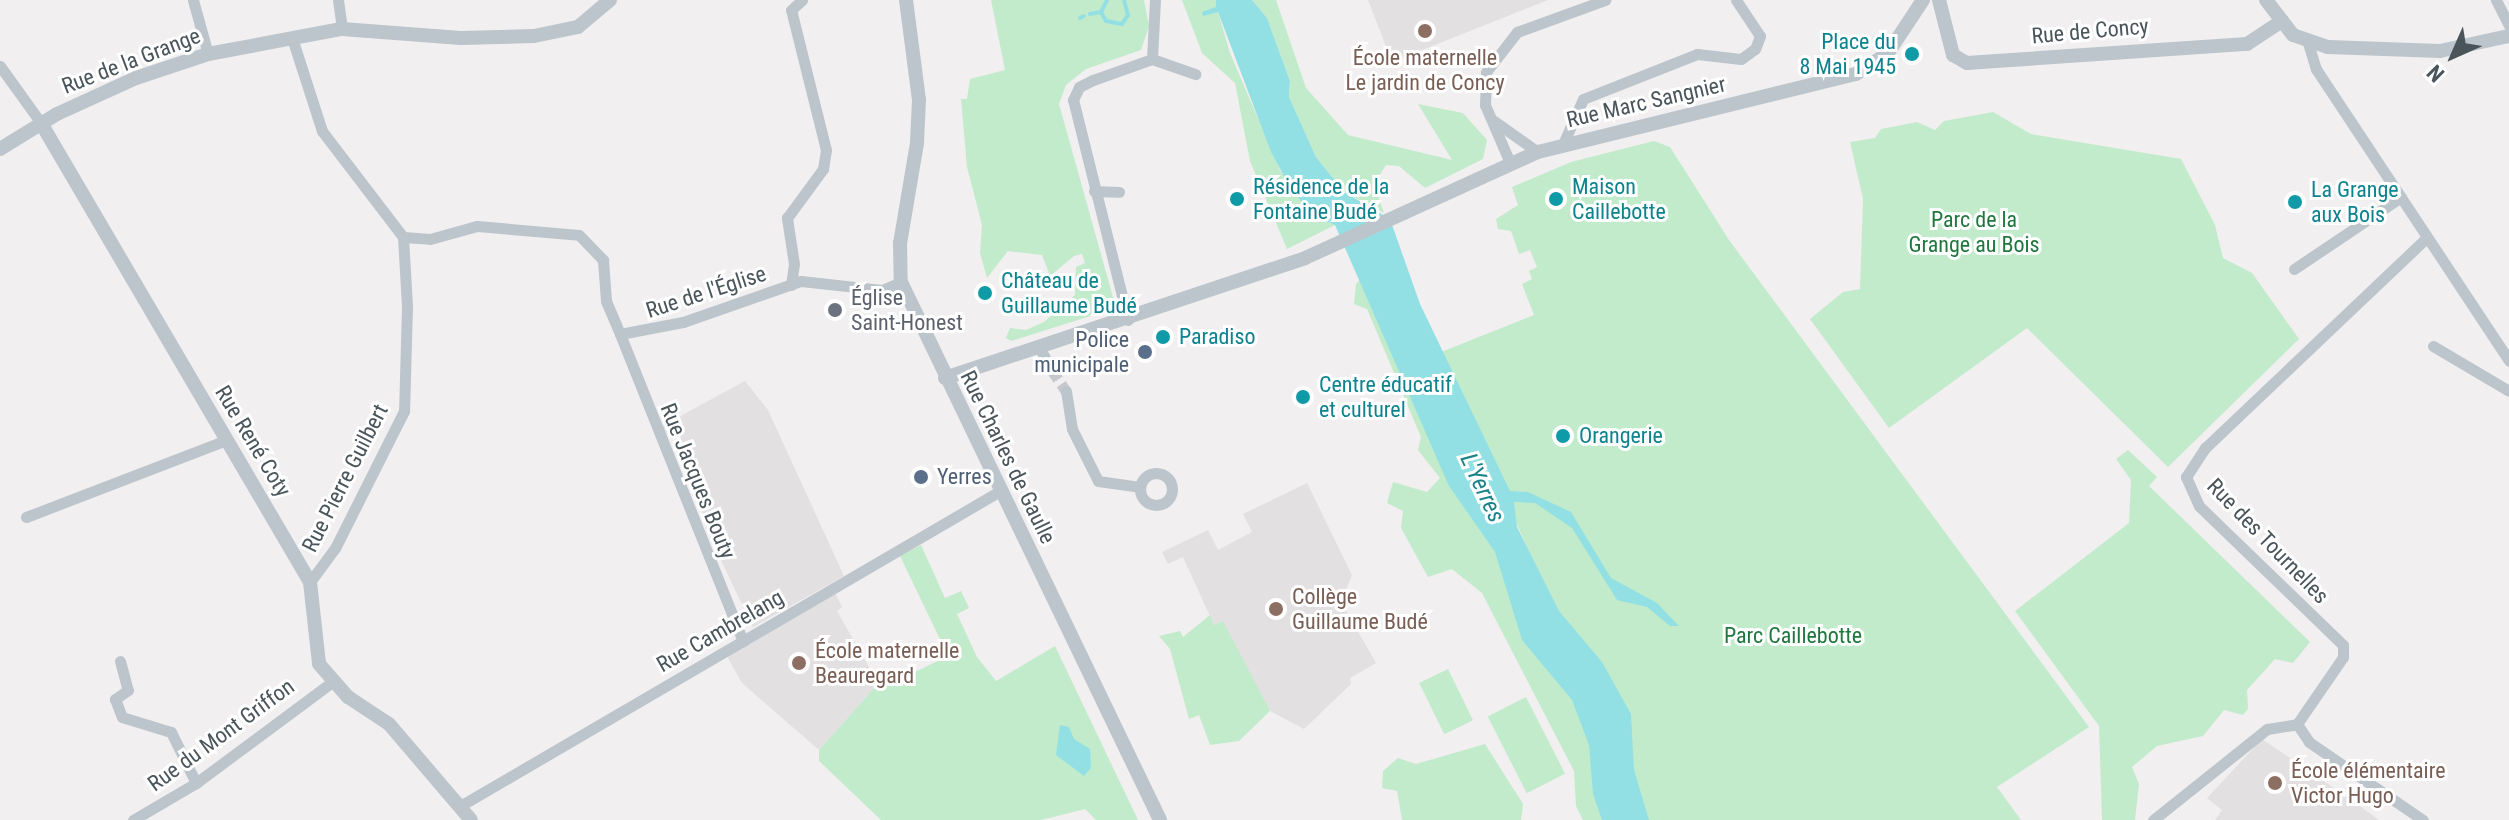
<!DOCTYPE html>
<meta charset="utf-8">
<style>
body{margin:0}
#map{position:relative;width:2509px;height:820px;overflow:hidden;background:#f1eff0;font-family:"Roboto Condensed",sans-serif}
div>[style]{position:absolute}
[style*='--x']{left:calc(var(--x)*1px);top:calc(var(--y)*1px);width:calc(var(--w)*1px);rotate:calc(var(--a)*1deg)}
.education>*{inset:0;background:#e2e0e1}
.green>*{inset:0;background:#c2ebcb;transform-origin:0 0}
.water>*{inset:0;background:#92e0e4}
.stream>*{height:4px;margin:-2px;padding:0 2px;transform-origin:2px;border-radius:2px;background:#92e0e4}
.minor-tunnel>*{height:11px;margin-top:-5.5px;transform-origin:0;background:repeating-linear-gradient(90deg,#c7c8cb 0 11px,transparent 0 16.5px)}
.minor>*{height:11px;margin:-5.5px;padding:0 5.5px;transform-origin:5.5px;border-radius:5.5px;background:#bcc5cb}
.minor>.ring{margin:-5.5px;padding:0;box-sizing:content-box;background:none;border:11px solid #bcc5cb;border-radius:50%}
.tertiary>*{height:14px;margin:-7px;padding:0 7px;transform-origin:7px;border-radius:7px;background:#bcc5cb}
.dots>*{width:22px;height:22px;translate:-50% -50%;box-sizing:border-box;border:4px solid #fff;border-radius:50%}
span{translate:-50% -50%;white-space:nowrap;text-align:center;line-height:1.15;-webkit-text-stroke:6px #fff;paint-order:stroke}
.street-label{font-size:22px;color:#49555b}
.culture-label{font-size:22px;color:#0d838f}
.right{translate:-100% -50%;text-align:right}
.left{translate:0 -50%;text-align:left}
.education-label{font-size:22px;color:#785e54}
.park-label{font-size:22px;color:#1f773e}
.worship-label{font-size:22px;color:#5b616d}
.service-label{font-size:22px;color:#4e5e75}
.water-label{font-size:24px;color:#188289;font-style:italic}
.north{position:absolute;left:2413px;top:16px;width:80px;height:80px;-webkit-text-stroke:6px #fff;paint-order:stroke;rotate:225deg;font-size:22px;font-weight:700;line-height:32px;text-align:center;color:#49555b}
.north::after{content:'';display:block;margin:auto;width:28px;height:36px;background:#49555b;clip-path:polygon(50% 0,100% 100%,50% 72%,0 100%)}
</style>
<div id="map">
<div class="education">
<i style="clip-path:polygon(1368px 0,1548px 0,1392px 62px)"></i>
<i style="clip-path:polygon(745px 381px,768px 410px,844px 576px,753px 627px,716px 550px,672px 433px,666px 435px,662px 426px)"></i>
<i style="clip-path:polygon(1307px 483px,1352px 575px,1341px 602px,1376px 663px,1350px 678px,1351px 684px,1304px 729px,1270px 711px,1257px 695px,1223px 622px,1214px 625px,1183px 557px,1168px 564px,1162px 552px,1208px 530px,1218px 550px,1252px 532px,1243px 514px)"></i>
<i style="clip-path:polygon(833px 589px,842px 607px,837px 611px,873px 674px,885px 676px,819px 750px,742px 683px,724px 651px)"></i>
<i style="clip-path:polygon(2262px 739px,2353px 801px,2379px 820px,2215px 820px,2222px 810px,2207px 798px)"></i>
</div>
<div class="green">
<i style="clip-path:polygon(991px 0,1144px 0,1149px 26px,1141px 50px,1086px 69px,1066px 85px,1059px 104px,1116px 308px,1011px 341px,1006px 338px,1010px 328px,1026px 330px,1044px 322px,1075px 295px,1076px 267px,1085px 263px,1082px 254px,1074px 256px,1050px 276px,1042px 255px,1008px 251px,987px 278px,980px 253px,982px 225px,967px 167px,961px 99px,967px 99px,970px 79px,1005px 70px)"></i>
<i style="clip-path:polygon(1182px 0,1216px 0,1216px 7px,1203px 15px,1218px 12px,1230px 53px,1280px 170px,1313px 215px,1335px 225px,1287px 249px,1250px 161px,1235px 83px,1202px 53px)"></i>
<i style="clip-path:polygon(1252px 0,1276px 0,1306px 88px,1348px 135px,1452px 160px,1418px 104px,1463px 113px,1487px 140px,1483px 159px,1425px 188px,1399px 166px,1386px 165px,1374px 184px,1384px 213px,1344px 192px,1316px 157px,1289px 97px,1290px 81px,1267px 18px)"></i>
<i style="clip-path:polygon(1993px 112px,2031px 134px,2181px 159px,2215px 225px,2223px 258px,2252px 273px,2299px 339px,2168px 467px,2027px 328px,1889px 428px,1810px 319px,1843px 292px,1860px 289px,1863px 199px,1850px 142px,1875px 138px,1881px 129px,1917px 122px,1935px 130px,1944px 121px)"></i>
<i style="clip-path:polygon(1654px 141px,1670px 147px,1729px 240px,2089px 727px,1997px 787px,2021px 820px,1647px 820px,1441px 352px,1534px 315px,1522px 284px,1532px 279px,1529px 271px,1537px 267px,1530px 250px,1519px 254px,1511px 231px,1498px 229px,1496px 219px,1518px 205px,1512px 187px,1571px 162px)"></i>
<i style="clip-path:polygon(1364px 275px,1528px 591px,1621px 820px,1583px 820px,1576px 806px,1574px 771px,1482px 593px,1452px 569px,1428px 577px,1401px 528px,1403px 511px,1387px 503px,1393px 482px,1427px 492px,1440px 478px,1418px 450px,1421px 437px,1367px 309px,1354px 304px,1356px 284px)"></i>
<i style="clip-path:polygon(2128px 450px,2157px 477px,2149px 486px,2310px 642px,2293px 663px,2275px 659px,2247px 690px,2248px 709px,2243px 715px,2224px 710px,2203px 736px,2157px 746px,2132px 767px,2139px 784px,2135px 820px,2102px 820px,2099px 726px,2015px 611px,2129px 523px,2131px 480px,2116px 459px)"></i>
<i style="clip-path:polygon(921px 545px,945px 598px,961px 591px,969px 608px,957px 614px,977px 657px,996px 681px,1055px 646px,1138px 820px,1096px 820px,1085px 809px,1041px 820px,881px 820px,819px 761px,819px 750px,885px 676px,896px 681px,948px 656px,900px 556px)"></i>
<i style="clip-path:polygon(1210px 615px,1214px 625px,1223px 621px,1270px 711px,1239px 741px,1210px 745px,1199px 715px,1189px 719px,1170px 649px,1159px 636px,1180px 631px,1183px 637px)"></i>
<i style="left:1448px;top:669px;width:57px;height:32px;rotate:64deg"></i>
<i style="left:1526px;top:697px;width:86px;height:43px;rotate:63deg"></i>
<i style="clip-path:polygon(1485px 744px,1523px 804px,1521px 820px,1402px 820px,1397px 791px,1382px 788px,1383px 771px,1398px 758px,1416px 764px)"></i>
</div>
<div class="water">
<i style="clip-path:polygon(1216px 0,1252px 0,1267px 18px,1290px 81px,1289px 97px,1316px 157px,1344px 192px,1390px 219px,1420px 304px,1510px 491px,1528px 492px,1571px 512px,1611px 578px,1657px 603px,1679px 626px,1670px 626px,1647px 607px,1617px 600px,1572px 528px,1535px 503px,1514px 502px,1517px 527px,1559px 611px,1602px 662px,1631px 714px,1634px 770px,1649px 820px,1602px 820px,1593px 794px,1589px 745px,1572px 700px,1522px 640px,1495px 552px,1449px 486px,1335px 225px,1313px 215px,1291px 189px,1271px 152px,1218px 12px,1203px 16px,1202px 12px,1216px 7px)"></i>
<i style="clip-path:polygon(1060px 725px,1069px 727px,1074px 739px,1090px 749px,1091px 768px,1084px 776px,1056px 755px)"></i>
</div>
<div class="stream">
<i style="--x:1101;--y:12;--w:10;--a:61"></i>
<i style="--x:1106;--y:21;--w:16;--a:11"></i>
<i style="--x:1122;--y:24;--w:11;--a:-56"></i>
<i style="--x:1128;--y:15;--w:16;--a:-105"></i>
<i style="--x:1090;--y:14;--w:11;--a:-10"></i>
<i style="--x:1101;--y:12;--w:13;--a:-63"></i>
<i style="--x:1080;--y:18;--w:4;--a:-27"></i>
</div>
<div class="minor-tunnel">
<i style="--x:1052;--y:370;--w:25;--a:56"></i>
</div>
<div class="minor">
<i style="--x:193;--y:0;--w:56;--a:74.5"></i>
<i style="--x:338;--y:0;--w:29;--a:82"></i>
<i style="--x:2496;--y:0;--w:29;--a:63"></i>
<i style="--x:292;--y:38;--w:98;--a:72.1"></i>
<i style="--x:322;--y:131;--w:133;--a:52.6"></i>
<i style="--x:403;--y:237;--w:69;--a:86.7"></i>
<i style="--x:407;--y:306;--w:105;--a:91.6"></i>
<i style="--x:404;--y:411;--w:153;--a:116.7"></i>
<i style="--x:335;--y:548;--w:42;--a:126.3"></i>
<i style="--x:2308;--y:43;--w:27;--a:73"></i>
<i style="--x:2316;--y:69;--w:350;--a:56.5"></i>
<i style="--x:1152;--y:59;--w:46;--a:19.2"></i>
<i style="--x:0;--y:66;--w:70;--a:54.3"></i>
<i style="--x:1494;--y:121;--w:54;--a:35.2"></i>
<i style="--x:1563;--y:144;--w:49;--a:-66"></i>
<i style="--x:1583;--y:99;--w:123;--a:-21.5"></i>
<i style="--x:1697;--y:54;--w:44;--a:6.5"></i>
<i style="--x:1741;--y:59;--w:17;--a:-36"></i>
<i style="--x:1755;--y:49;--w:14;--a:-69"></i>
<i style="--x:1760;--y:36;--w:43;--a:-123.7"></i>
<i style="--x:1511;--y:165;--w:65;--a:-113.4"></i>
<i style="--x:1485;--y:105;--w:33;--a:-88"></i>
<i style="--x:1486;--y:72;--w:51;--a:-52.2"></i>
<i style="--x:1517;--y:32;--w:94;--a:-20"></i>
<i style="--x:1094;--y:191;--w:25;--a:2"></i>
<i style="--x:403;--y:237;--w:27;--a:4"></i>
<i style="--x:430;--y:239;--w:49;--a:-15.5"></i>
<i style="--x:477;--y:226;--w:102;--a:5"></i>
<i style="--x:579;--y:235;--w:35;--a:46"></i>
<i style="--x:603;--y:260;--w:41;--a:85.8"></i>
<i style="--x:606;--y:301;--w:36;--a:67"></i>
<i style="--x:620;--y:334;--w:64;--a:-10.8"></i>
<i style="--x:683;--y:322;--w:125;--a:-19.2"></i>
<i style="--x:801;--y:281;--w:81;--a:6.3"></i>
<i style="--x:882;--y:290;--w:21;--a:-23"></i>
<i style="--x:2294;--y:269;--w:129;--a:-33.9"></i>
<i style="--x:791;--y:285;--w:21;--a:-82"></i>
<i style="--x:794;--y:264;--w:47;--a:-98.7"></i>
<i style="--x:787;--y:218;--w:61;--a:-53.7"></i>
<i style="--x:823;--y:169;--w:19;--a:-81"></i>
<i style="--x:826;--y:150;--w:144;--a:-104"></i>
<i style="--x:791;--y:10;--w:15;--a:-42"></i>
<i style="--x:1128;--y:320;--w:227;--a:-104"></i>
<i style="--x:1073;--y:100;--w:14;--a:-65"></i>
<i style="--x:1079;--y:87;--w:16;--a:-27"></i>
<i style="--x:1093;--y:80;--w:63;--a:-19.6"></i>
<i style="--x:1152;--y:59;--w:59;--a:-87.1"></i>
<i style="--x:620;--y:334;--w:331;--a:68.2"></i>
<i style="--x:2433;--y:346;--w:88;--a:30.6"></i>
<i style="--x:1040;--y:349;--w:24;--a:60"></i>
<i style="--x:1066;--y:391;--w:38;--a:81"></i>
<i style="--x:1072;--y:429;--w:58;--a:63.4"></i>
<i style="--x:1098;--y:481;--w:42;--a:8.1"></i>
<i class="ring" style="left:1140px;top:473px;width:21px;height:21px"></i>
<i style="--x:26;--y:517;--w:215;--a:-21"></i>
<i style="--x:120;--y:661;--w:30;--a:75"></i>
<i style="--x:128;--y:690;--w:16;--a:145"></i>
<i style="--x:115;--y:699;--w:19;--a:69"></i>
<i style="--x:122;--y:717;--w:51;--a:17"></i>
<i style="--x:171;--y:732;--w:57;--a:63.9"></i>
<i style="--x:2297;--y:724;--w:22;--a:56"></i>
<i style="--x:2309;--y:742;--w:138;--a:34.4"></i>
<i style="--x:460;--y:806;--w:625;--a:-30.26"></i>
<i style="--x:133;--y:820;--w:73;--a:-30.4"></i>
<i style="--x:196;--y:783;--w:169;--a:-36.6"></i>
<i style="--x:2153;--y:820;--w:146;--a:-38.6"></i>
<i style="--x:2267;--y:729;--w:30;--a:-9"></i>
<i style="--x:2297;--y:724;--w:81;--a:-55.5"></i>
<i style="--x:2343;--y:657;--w:12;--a:-90"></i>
<i style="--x:2343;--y:645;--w:200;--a:-136"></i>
<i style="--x:2199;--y:506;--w:32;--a:-114"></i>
<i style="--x:2186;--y:477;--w:35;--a:-57"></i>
<i style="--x:2205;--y:448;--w:305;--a:-43.5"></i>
</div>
<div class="tertiary">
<i style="--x:906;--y:0;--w:101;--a:82.6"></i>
<i style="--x:919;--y:100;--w:43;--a:92.7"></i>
<i style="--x:917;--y:143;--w:101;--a:99.6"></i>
<i style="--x:900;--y:243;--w:39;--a:89"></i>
<i style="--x:901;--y:282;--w:597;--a:64.29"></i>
<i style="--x:1939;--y:0;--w:57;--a:75.7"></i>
<i style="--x:1953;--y:55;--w:16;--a:30"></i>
<i style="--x:1967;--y:63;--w:281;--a:-3.9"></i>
<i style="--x:2247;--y:44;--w:42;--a:-33.3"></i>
<i style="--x:2266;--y:0;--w:44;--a:52.4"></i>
<i style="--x:2293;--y:35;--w:37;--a:19"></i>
<i style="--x:2328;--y:47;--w:112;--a:2"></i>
<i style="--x:2440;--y:51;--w:71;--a:-12.3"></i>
<i style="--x:41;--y:123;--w:532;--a:59.63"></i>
<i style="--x:310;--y:582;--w:82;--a:83.7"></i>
<i style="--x:319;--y:664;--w:44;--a:48.7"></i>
<i style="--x:348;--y:697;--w:49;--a:33.4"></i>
<i style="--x:389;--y:724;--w:126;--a:49.5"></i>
<i style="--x:0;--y:149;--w:67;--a:-31.6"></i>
<i style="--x:57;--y:114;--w:87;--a:-24.5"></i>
<i style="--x:136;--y:78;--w:76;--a:-18.4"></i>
<i style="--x:208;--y:54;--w:136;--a:-10.6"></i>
<i style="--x:342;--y:29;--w:119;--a:4.3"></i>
<i style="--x:461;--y:38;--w:73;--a:-1.6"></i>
<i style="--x:534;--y:36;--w:45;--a:-11.6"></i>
<i style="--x:578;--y:27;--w:42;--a:-40.2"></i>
<i style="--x:945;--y:378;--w:379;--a:-18.4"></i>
<i style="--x:1305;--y:258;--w:256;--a:-24.5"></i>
<i style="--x:1538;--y:152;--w:327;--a:-13.8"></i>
<i style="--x:1856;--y:74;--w:38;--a:-33"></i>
<i style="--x:1888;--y:53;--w:64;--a:-56.6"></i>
</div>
<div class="dots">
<i style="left:1425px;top:31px;background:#8d6e63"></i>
<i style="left:1912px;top:54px;background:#0f9aa8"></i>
<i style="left:1237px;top:199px;background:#0f9aa8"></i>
<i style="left:1556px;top:199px;background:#0f9aa8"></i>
<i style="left:2295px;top:202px;background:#0f9aa8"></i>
<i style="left:985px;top:293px;background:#0f9aa8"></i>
<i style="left:835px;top:310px;background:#6b7280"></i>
<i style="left:1163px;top:337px;background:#0f9aa8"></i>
<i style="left:1145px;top:352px;background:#5c6f8a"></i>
<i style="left:1303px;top:397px;background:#0f9aa8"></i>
<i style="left:1563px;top:436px;background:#0f9aa8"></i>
<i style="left:921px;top:477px;background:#5c6f8a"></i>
<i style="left:1276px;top:609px;background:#8d6e63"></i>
<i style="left:799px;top:663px;background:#8d6e63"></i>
<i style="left:2275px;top:783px;background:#8d6e63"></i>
</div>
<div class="street-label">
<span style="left:2090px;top:31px;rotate:-5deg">Rue de Concy</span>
<span style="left:131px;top:61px;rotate:-21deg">Rue de la Grange</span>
<span style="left:1646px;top:102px;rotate:-13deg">Rue Marc Sangnier</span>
<span style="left:706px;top:292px;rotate:-18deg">Rue de l'Église</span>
<span style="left:253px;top:441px;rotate:59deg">Rue René Coty</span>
<span style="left:1008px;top:457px;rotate:64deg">Rue Charles de Gaulle</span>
<span style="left:345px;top:478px;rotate:-63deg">Rue Pierre Guilbert</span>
<span style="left:698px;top:481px;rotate:68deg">Rue Jacques Bouty</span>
<span style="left:2268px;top:541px;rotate:46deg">Rue des Tournelles</span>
<span style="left:720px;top:631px;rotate:-30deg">Rue Cambrelang</span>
<span style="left:221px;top:735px;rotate:-36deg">Rue du Mont Griffon</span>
</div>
<div class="culture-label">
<span class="right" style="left:1896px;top:54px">Place du<br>8 Mai 1945</span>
<span class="left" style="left:1253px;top:199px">Résidence de la<br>Fontaine Budé</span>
<span class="left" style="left:1572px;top:199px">Maison<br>Caillebotte</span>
<span class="left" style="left:2311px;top:202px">La Grange<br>aux Bois</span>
<span class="left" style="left:1001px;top:293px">Château de<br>Guillaume Budé</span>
<span class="left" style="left:1179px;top:337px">Paradiso</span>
<span class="left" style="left:1319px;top:397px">Centre éducatif<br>et culturel</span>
<span class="left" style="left:1579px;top:436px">Orangerie</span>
</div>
<div class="education-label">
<span style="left:1425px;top:70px">École maternelle<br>Le jardin de Concy</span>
<span class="left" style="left:1292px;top:609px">Collège<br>Guillaume Budé</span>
<span class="left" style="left:815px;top:663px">École maternelle<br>Beauregard</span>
<span class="left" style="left:2291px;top:783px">École élémentaire<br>Victor Hugo</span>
</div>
<div class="park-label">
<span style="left:1974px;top:232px">Parc de la<br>Grange au Bois</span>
<span style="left:1793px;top:636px">Parc Caillebotte</span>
</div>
<div class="worship-label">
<span class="left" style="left:851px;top:310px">Église<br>Saint-Honest</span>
</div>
<div class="service-label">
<span class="right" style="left:1129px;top:352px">Police<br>municipale</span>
<span class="left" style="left:937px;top:477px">Yerres</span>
</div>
<div class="water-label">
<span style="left:1482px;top:488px;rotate:65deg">L'Yerres</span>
</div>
<div class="north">N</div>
</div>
